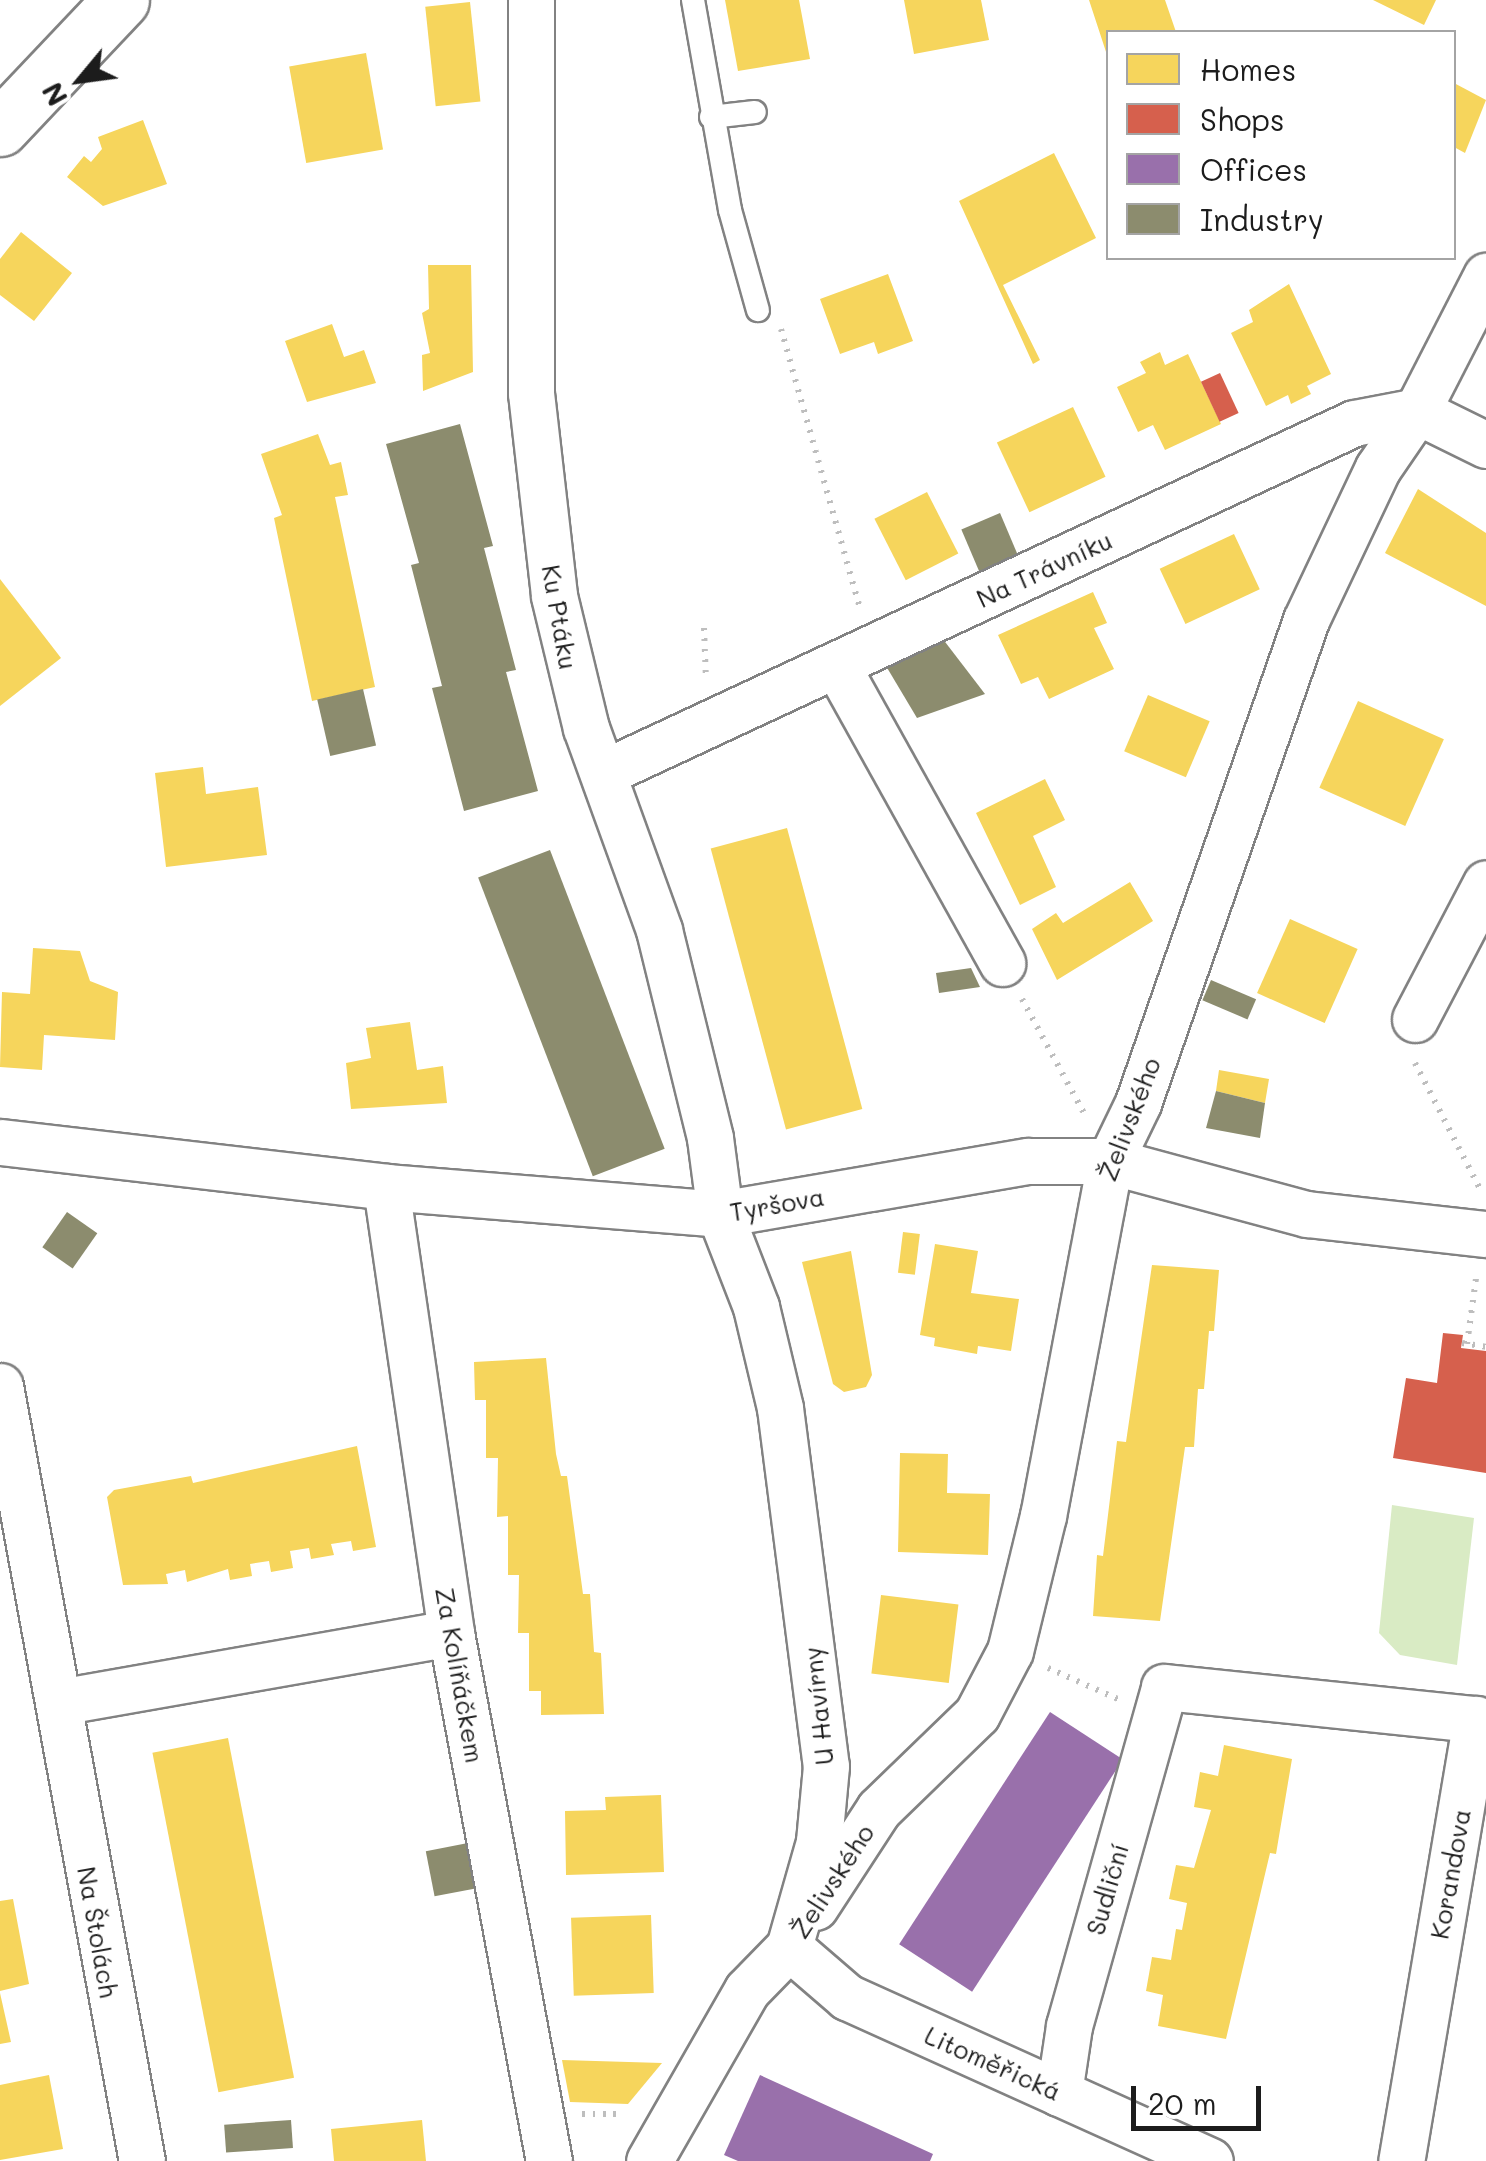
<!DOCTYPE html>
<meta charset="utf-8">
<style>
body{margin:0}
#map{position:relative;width:1486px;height:2161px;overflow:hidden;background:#fff;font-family:Mali,sans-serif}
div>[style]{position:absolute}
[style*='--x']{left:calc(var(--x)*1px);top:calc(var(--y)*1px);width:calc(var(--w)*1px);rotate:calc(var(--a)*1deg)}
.green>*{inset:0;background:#d9ebc4}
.homes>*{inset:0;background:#f6d55c;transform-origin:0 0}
.shops>*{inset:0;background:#d6604d;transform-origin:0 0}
.offices>*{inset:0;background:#9970ab;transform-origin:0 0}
.industry>*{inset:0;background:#8c8c6e;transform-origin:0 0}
.path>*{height:6px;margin-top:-3px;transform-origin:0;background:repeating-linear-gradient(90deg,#bebebe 0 2.5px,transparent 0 10.5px)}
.roads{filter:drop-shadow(2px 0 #828282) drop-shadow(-2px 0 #828282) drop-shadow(0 2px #828282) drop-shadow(0 -2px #828282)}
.service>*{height:22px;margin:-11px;padding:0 11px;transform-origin:11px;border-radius:11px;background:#fff}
.minor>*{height:45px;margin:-22.5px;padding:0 22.5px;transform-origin:22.5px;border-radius:22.5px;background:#fff}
.tertiary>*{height:55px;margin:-27.5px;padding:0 27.5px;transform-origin:27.5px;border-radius:27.5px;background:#fff}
span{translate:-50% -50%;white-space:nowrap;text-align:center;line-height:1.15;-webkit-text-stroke:10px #fff;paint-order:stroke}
.street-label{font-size:25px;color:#1c1c1c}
.legend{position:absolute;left:1106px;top:30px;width:350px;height:230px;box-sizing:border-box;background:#fff;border:2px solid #a4a4a4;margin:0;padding:12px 18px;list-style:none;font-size:30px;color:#1c1c1c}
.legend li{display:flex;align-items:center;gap:20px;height:50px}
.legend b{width:50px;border:2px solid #a4a4a4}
.north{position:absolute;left:30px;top:30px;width:100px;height:100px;-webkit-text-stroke:8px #fff;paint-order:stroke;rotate:241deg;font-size:28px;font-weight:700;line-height:40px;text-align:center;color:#1c1c1c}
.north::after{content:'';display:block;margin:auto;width:35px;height:45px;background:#1c1c1c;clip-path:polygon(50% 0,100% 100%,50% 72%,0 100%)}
.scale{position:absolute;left:1131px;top:2086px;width:130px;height:45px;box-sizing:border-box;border:5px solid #1c1c1c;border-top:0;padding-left:12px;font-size:30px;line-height:35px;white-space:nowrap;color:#1c1c1c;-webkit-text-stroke:8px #fff;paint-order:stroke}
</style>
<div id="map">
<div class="green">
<i style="clip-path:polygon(1392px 1505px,1474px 1518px,1457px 1665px,1400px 1655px,1379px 1633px)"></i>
</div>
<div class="homes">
<i style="clip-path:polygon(725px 0,799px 0,810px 59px,738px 71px)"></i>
<i style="clip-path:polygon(904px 0,981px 0,989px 40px,914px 54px)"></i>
<i style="clip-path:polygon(1089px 0,1165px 0,1176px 32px,1108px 32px,1108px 58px)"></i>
<i style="clip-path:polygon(1373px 0,1436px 0,1424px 25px)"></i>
<i style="left:470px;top:2px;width:100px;height:45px;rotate:84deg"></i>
<i style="left:366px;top:53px;width:98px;height:78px;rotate:80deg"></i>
<i style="clip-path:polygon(1454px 83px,1486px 100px,1465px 153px,1454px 147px)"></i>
<i style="clip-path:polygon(143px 120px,167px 184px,103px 206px,67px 177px,84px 156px,91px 162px,102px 149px,98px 137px)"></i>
<i style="clip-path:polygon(1054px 153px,1096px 238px,1003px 285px,1040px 360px,1033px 364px,959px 201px)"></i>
<i style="clip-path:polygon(21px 232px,72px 273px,34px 321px,0 295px,0 259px)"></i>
<i style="clip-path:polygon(428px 265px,471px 265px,473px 372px,423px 391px,422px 355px,430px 353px,422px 313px,429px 309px)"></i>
<i style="clip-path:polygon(888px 274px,913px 341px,878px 354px,874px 342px,840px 354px,820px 299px)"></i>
<i style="clip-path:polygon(1289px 284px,1331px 374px,1307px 386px,1311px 394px,1291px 404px,1288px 395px,1266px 406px,1231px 333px,1253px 322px,1249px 310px)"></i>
<i style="clip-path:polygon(332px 324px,344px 357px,364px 350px,376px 383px,307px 402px,285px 341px)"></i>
<i style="clip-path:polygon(1160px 352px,1165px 365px,1188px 354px,1221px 424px,1165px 450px,1153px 425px,1138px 432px,1117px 387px,1146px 373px,1140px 362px)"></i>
<i style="left:1073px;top:407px;width:77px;height:84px;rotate:65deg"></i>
<i style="clip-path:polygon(318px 434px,330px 465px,341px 462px,348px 495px,335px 497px,375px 687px,312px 701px,274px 518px,282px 515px,261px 454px)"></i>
<i style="clip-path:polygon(1418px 489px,1486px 533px,1486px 606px,1385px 553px)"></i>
<i style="left:927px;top:492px;width:69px;height:59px;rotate:63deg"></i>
<i style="left:1234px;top:534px;width:61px;height:82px;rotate:65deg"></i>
<i style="clip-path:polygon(0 579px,61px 658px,0 706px)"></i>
<i style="clip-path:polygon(1093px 592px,1107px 623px,1094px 628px,1114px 669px,1049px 699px,1038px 677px,1021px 684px,998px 635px)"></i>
<i style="left:1148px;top:695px;width:67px;height:61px;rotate:23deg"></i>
<i style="left:1358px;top:701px;width:94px;height:95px;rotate:24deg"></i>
<i style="clip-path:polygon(203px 767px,206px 794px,258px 787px,267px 855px,166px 867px,155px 773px)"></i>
<i style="clip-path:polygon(1045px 779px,1065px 820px,1033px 836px,1056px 887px,1020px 905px,976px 813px)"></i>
<i style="left:787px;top:828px;width:291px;height:79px;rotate:75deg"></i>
<i style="clip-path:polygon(1130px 882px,1153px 921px,1057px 980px,1032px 929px,1056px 913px,1063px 923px)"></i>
<i style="left:1290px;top:919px;width:74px;height:81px;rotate:24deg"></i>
<i style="clip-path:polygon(33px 948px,80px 951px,90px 981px,118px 992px,115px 1040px,44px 1035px,42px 1070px,0 1067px,2px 992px,30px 994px)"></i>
<i style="clip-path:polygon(410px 1022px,417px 1070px,443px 1066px,447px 1103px,351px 1109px,346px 1063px,371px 1058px,366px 1028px)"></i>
<i style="clip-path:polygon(1219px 1070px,1269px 1079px,1265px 1103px,1216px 1091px)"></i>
<i style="left:903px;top:1232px;width:17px;height:41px;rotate:7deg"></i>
<i style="clip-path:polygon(935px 1244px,978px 1251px,971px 1293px,1019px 1299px,1011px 1351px,978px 1346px,977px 1354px,934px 1346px,935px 1338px,920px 1335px)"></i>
<i style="clip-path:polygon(851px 1251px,872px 1375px,866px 1387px,844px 1392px,833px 1384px,802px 1262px)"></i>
<i style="clip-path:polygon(1152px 1265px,1219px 1270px,1214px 1331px,1209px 1331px,1204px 1389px,1198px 1389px,1194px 1447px,1185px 1447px,1160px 1621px,1093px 1616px,1097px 1555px,1103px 1556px,1117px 1441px,1126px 1442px)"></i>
<i style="clip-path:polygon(546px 1358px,556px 1454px,561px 1476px,567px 1476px,583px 1594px,590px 1594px,594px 1652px,601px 1653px,604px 1714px,541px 1715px,541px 1691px,529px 1691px,529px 1633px,518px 1633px,519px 1575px,508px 1575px,508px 1516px,497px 1517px,498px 1458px,486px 1458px,486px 1400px,475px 1400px,474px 1362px)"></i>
<i style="clip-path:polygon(357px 1446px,376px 1547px,353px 1551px,351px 1541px,331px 1544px,334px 1555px,311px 1559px,309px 1548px,290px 1551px,293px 1568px,271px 1572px,269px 1561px,250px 1564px,252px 1576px,230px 1580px,228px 1569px,187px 1582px,185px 1570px,166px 1574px,168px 1584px,123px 1585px,107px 1497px,114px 1490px,191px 1476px,193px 1483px)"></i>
<i style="clip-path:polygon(900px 1453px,948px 1454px,947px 1493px,990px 1494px,988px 1555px,898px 1552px)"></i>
<i style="left:881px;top:1595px;width:78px;height:79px;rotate:7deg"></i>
<i style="left:228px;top:1738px;width:346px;height:77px;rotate:79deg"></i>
<i style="clip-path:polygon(1224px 1745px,1292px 1759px,1276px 1854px,1270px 1853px,1226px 2039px,1158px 2026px,1163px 1995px,1146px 1991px,1152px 1957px,1171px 1960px,1176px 1929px,1182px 1930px,1187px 1903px,1169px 1899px,1176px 1865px,1194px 1868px,1211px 1810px,1194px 1807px,1200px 1772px,1218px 1776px)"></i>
<i style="clip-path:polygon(661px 1795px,664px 1872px,566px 1875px,565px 1811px,606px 1810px,605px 1797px)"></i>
<i style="clip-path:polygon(13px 1899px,29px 1984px,0 1991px,0 1901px)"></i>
<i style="left:651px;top:1915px;width:78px;height:80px;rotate:88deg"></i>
<i style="clip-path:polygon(0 1993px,11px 2042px,0 2044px)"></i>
<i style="clip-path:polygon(562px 2060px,662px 2063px,628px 2104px,570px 2102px)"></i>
<i style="clip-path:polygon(49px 2075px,63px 2149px,0 2160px,0 2085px)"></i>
<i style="clip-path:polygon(422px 2120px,426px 2161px,334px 2161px,331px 2129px)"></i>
</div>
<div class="shops">
<i style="left:1220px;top:373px;width:44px;height:21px;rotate:65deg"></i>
<i style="clip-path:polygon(1443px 1333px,1463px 1335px,1461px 1348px,1486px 1351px,1486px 1473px,1393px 1458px,1406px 1378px,1437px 1383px)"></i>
</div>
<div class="offices">
<i style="left:1050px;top:1712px;width:87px;height:277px;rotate:33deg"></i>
<i style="clip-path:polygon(760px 2075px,933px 2154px,930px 2161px,738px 2161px,724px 2155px)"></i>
</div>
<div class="industry">
<i style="clip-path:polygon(460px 424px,493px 546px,484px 548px,516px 670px,506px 672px,538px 791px,464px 811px,432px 688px,442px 686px,411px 565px,419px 563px,386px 444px)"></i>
<i style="left:1000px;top:513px;width:48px;height:42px;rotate:67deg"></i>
<i style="clip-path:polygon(939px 634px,985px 694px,917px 718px,883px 661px)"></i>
<i style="left:363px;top:689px;width:58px;height:47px;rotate:77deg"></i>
<i style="left:550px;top:850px;width:320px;height:77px;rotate:69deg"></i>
<i style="clip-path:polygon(971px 968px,980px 987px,939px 993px,936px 973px)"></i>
<i style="left:1211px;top:980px;width:49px;height:22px;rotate:23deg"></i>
<i style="clip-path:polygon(1216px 1091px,1265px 1103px,1260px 1138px,1206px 1128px)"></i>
<i style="left:67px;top:1212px;width:37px;height:43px;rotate:35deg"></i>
<i style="left:468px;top:1843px;width:46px;height:43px;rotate:79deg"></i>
<i style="left:291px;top:2120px;width:28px;height:67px;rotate:86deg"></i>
</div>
<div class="path">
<i style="--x:781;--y:329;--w:287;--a:74.2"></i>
<i style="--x:704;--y:628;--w:52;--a:87.8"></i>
<i style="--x:1022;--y:999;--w:132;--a:61.5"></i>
<i style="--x:1415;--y:1063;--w:142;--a:62.7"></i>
<i style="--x:1462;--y:1343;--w:24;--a:9"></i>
<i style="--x:1467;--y:1344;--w:67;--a:-82.2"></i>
<i style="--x:1048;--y:1668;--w:77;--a:23.9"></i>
<i style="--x:582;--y:2114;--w:42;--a:0"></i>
</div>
<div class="roads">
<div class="service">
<i style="--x:693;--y:0;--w:213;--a:80"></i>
<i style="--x:730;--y:210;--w:104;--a:74.4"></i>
<i style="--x:711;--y:117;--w:44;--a:-6.5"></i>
</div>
<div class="minor">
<i style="--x:531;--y:0;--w:393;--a:90"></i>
<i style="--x:531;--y:393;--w:204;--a:83.5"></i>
<i style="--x:554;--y:596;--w:136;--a:76.4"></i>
<i style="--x:586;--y:728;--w:215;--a:70.1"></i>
<i style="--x:659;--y:930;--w:214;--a:76.2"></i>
<i style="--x:710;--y:1138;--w:77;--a:82.5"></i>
<i style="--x:720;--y:1214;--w:100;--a:68.8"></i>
<i style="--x:756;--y:1307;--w:104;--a:76.6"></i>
<i style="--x:780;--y:1408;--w:361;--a:82.7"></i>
<i style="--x:826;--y:1766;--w:76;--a:95.3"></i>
<i style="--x:819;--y:1842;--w:109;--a:105.9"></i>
<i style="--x:789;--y:1947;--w:60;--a:134.3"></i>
<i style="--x:747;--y:1990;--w:197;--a:119.8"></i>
<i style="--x:837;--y:666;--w:340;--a:60.9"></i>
<i style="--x:605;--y:772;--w:826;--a:-24.98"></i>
<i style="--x:1354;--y:423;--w:64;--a:-10.8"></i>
<i style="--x:1417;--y:411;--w:77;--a:26.2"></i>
<i style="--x:1415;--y:1019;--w:153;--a:-62.4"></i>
<i style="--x:0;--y:1142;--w:389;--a:6.6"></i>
<i style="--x:386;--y:1187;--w:335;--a:4.6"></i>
<i style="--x:720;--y:1214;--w:313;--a:-9.8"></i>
<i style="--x:1028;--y:1161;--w:82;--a:0"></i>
<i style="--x:1110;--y:1161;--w:204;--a:15.1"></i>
<i style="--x:1307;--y:1214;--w:180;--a:6.4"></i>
<i style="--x:386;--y:1187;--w:451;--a:81.7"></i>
<i style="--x:451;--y:1633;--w:537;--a:79.49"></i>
<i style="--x:0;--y:1386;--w:788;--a:79.62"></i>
<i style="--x:59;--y:1702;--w:398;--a:-10"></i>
<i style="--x:815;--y:1907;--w:117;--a:-56.9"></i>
<i style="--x:879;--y:1809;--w:136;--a:-44.1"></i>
<i style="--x:977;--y:1714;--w:71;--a:-62.4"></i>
<i style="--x:1010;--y:1651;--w:139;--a:-76.3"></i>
<i style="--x:1043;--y:1516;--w:361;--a:-79.3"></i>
<i style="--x:1110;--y:1161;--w:64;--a:-64.2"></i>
<i style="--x:1138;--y:1103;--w:511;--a:-70.82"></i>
<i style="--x:1306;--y:620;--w:168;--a:-64.7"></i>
<i style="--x:1378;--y:468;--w:69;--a:-55.6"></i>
<i style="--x:1417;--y:411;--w:152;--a:-62.9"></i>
<i style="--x:789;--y:1947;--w:77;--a:40.8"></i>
<i style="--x:847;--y:1997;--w:398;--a:24.3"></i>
<i style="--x:1059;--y:2093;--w:68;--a:-81.5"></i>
<i style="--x:1069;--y:2026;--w:352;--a:-74.3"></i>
<i style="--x:1164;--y:1687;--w:314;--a:5.9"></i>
<i style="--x:1476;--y:1719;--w:448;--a:99.6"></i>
</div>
<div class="tertiary">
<i style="--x:0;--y:128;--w:176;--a:-46.6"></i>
</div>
</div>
<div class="street-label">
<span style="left:1044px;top:569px;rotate:-25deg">Na Trávníku</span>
<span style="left:560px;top:617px;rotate:80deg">Ku Ptáku</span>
<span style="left:1129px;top:1119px;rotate:-69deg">Želivského</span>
<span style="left:777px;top:1204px;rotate:-10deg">Tyršova</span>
<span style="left:460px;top:1675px;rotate:80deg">Za Kolíňáčkem</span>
<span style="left:818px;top:1706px;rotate:-96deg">U Havírny</span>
<span style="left:1450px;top:1874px;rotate:-80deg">Korandova</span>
<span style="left:832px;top:1881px;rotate:-57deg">Želivského</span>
<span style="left:1107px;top:1889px;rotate:-74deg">Sudliční</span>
<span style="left:98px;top:1932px;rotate:80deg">Na Štolách</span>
<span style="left:993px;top:2063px;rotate:24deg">Litoměřická</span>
</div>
<ul class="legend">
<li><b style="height:28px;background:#f6d55c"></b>Homes</li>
<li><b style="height:28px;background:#d6604d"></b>Shops</li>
<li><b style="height:28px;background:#9970ab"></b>Offices</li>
<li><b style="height:28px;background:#8c8c6e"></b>Industry</li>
</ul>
<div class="north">N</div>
<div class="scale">20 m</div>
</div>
